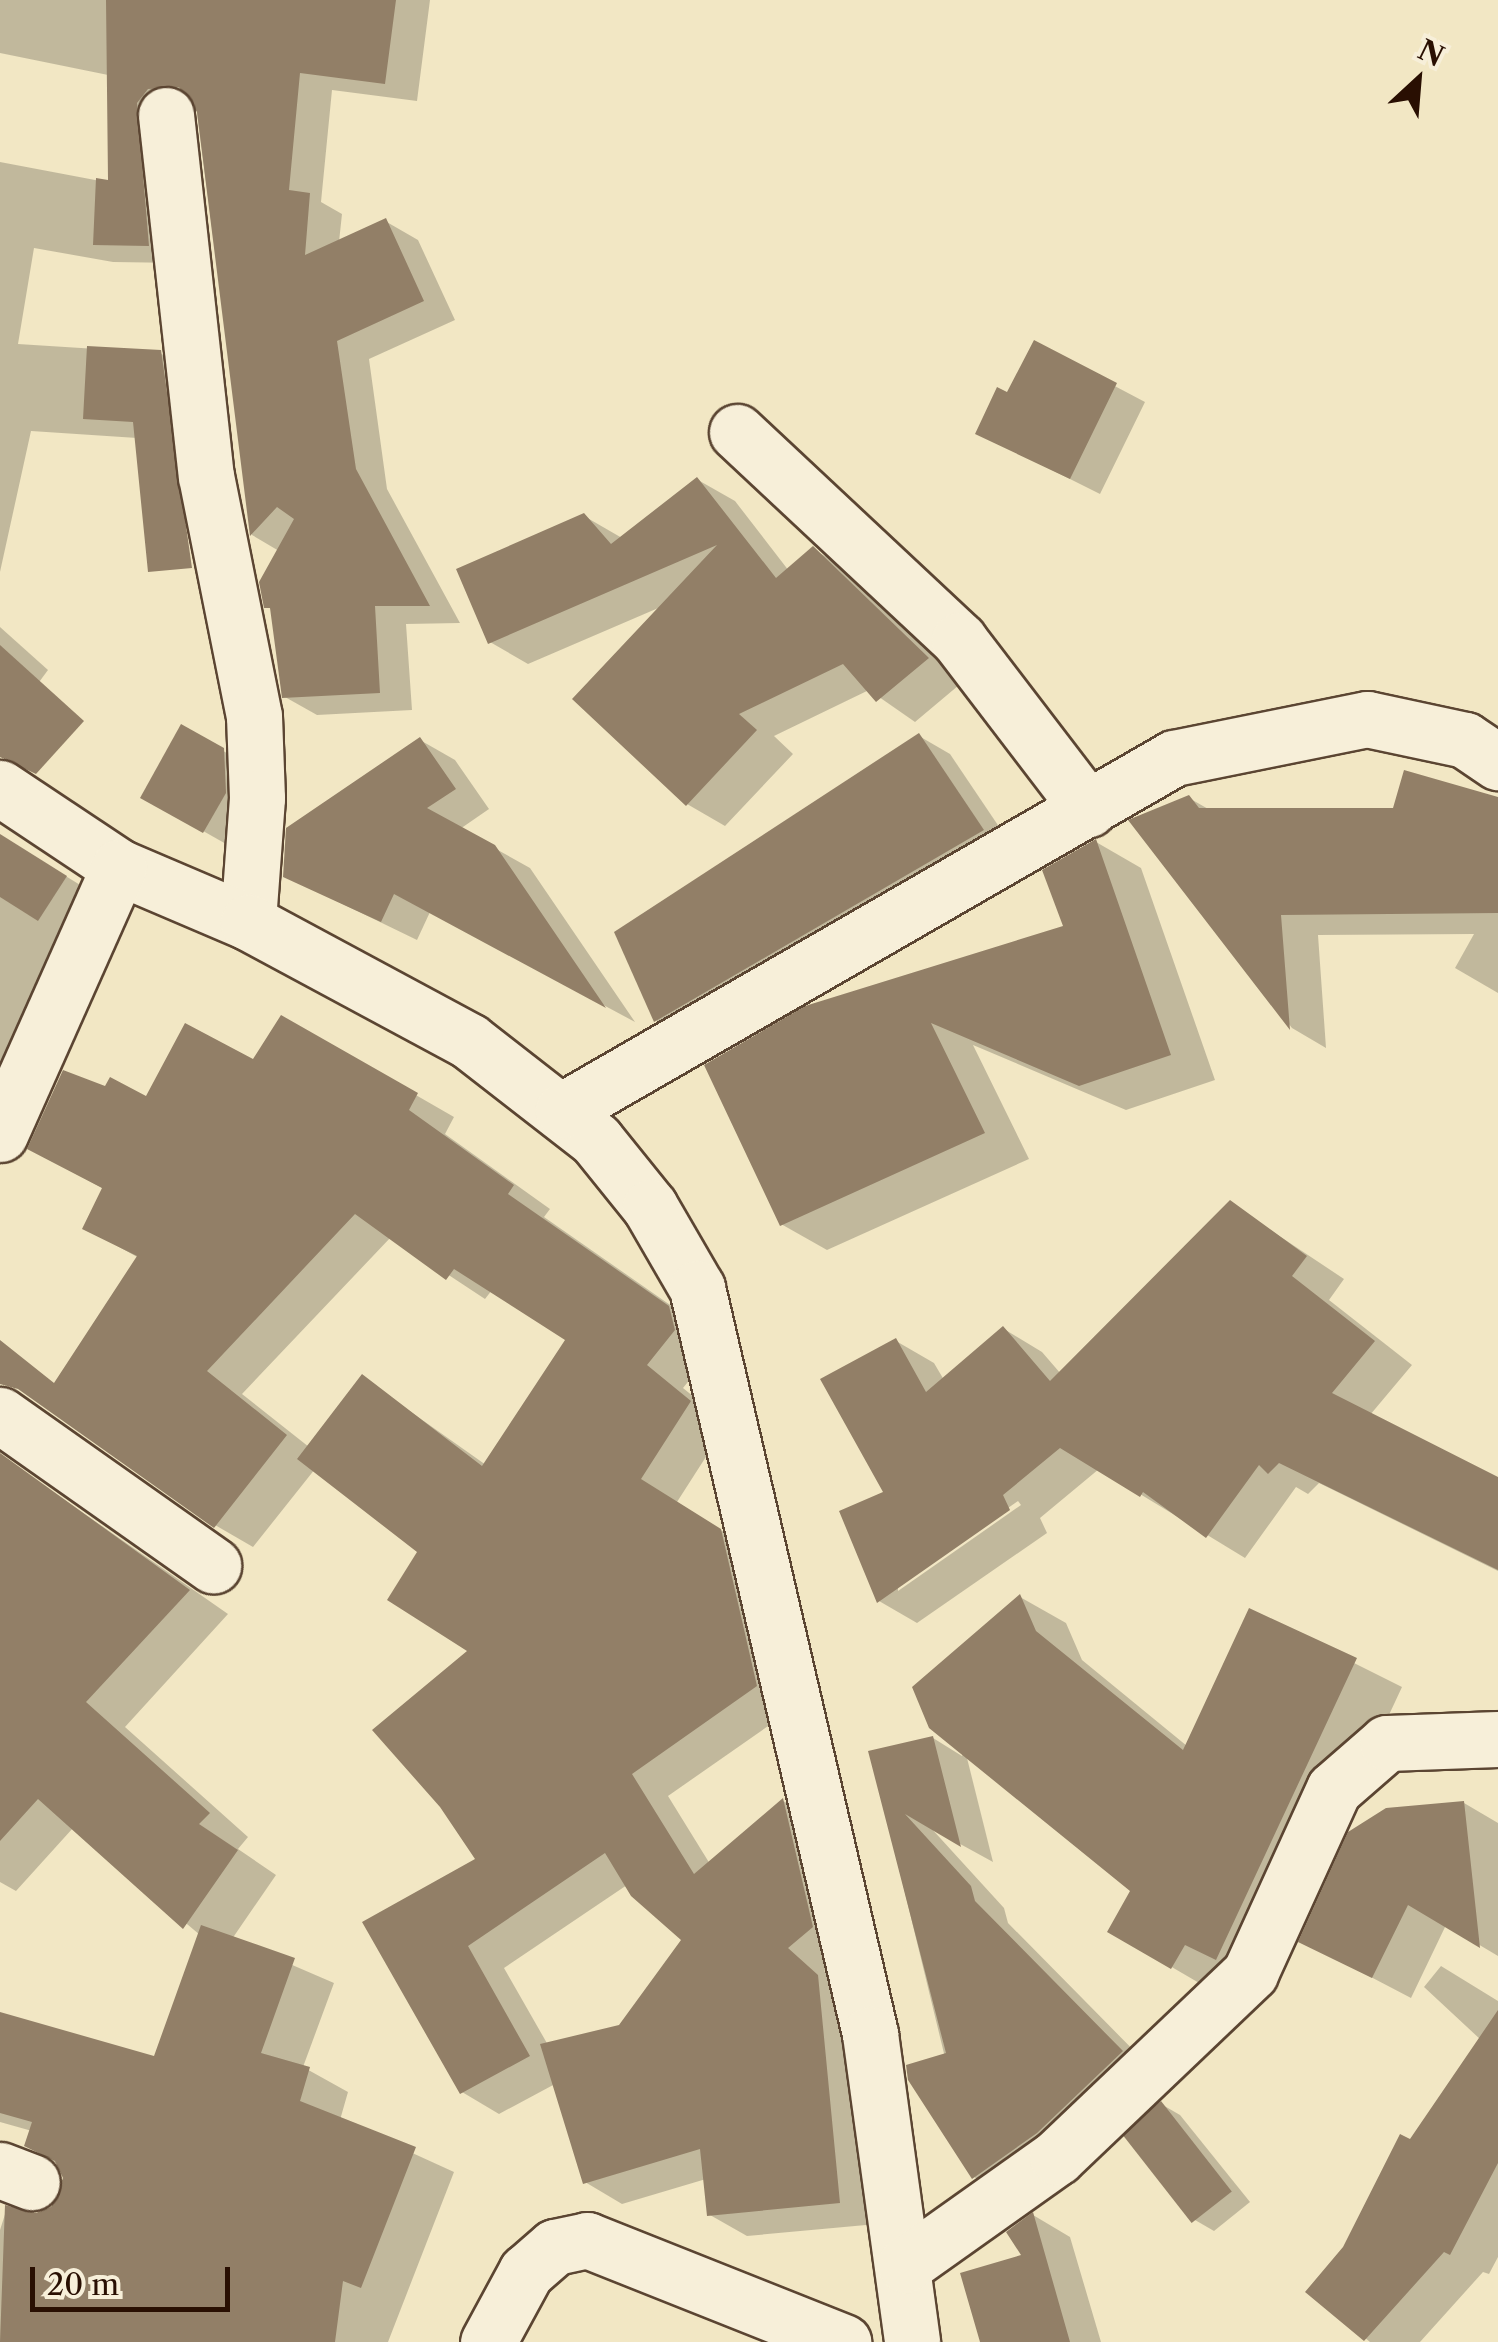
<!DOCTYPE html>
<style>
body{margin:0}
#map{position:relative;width:1498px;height:2342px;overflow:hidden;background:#f2e7c4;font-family:"Libre Caslon Text",serif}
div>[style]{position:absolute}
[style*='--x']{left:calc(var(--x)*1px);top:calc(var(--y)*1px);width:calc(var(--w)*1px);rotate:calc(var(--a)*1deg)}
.shadow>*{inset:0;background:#0003}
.building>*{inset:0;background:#927f67;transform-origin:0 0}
.roads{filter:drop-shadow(2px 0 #5b4532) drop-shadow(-2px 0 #5b4532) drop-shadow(0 2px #5b4532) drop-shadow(0 -2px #5b4532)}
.minor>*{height:55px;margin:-27.5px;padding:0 27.5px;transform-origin:27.5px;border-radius:27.5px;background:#f7efd9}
span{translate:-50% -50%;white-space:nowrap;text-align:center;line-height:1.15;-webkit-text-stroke:8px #f7efd9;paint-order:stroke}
.north{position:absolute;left:1368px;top:30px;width:100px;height:100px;-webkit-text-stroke:8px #f7efd9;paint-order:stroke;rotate:26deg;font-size:28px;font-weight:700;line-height:40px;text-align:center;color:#290f02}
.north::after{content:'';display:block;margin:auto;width:35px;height:45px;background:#290f02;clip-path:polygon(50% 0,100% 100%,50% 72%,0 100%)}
.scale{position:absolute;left:30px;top:2267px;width:200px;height:45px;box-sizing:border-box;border:5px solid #290f02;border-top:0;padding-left:12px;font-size:30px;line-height:35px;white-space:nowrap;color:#290f02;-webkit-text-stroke:8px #f7efd9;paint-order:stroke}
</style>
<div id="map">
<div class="shadow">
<i style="clip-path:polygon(0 0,430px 0,417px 101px,332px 90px,321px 202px,342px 214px,339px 242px,385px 221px,418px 240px,455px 320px,369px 359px,387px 489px,460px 623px,406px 624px,412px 710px,317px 715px,285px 697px,273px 610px,266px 606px,279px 551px,252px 535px,196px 105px,181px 107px,180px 263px,113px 262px,34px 248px,18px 344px,160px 353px,192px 372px,215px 538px,185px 521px,137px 438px,31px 431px,0 572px,0 162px,111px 183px,113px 76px,0 53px)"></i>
<i style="clip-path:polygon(1035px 344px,1145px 402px,1100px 494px,978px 433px,1009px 395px)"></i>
<i style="clip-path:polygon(698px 480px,735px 501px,789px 571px,814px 550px,852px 571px,965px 680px,915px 722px,869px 690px,774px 736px,793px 754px,725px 826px,687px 804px,663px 606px,528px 664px,490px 642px,584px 516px,622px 538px)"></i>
<i style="clip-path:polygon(0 627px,48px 670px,0 735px)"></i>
<i style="clip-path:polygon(182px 727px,261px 773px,242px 853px,143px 797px)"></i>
<i style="clip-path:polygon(919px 736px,950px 754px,1014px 849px,687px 1038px,656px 1020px)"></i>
<i style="clip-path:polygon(420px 740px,455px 760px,489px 809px,460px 829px,530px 868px,635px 1022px,430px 912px,417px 940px,285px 876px)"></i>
<i style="clip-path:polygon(1189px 798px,1210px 810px,1498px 808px,1498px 993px,1455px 968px,1474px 934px,1318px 935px,1326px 1048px,1292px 1028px,1132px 821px)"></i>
<i style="clip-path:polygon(1096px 842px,1141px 868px,1215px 1080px,1126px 1110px,973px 1045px,1029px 1159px,827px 1250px,781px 1224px,707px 1066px,1066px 927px)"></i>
<i style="clip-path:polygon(0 851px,38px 859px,98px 896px,0 1144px)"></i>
<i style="clip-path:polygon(evenodd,282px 1018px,454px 1117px,445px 1134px,550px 1209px,544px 1217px,706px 1330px,712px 1352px,683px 1388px,727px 1424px,677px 1502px,758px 1554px,794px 1708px,668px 1796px,710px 1864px,783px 1801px,820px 1822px,850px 1949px,824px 1971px,855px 1999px,877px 2224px,747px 2236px,710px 2215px,706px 2179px,622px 2204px,585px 2182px,555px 2084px,499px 2114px,462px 2092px,365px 1923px,479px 1860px,471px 1651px,420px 1551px,315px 1469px,253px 1547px,215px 1525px,56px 1384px,139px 1258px,85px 1228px,104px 1189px,31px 1149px,254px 1062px,282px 1018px,391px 1237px,485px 1299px,492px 1290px,568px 1339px,486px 1465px,363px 1378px,309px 1447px,242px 1394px,391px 1237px,282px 1018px,627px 1885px,685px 1940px,621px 2027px,548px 2045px,504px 1968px,627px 1885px)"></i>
<i style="clip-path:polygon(evenodd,1230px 1203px,1344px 1279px,1329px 1300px,1412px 1365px,1370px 1415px,1498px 1480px,1498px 1571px,1319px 1483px,1308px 1494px,1296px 1487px,1245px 1558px,1099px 1469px,1040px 1518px,1047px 1533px,917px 1623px,879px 1601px,896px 1341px,934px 1363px,944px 1380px,1004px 1329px,1042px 1352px,1061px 1374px,1230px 1203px,1018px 1501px,1021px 1505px,898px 1591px,898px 1585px,1018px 1501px)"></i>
<i style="clip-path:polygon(0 1455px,228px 1614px,125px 1727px,248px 1837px,238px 1849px,276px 1875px,232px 1939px,334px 1983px,303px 2067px,348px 2092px,340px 2120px,454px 2172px,388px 2342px,0 2342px,0 2230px,7px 2208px,36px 2215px,53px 2209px,65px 2176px,32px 2131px,0 2122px,0 2015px,156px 2059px,200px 1935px,73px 1828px,16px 1891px,0 1882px)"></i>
<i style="clip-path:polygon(1020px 1597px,1066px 1623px,1082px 1660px,1187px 1746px,1250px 1611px,1402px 1687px,1263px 1985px,1218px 1994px,1110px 1931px,1133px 1890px,966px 1754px,993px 1862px,931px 1828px,1004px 1908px,1008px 1923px,1155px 2072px,1008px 2197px,974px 2177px,871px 1753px,933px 1738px,962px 1756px)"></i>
<i style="clip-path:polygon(1464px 1803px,1498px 1823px,1498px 1956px,1446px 1925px,1411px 1998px,1302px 1941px)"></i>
<i style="clip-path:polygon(1441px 1966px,1498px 2001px,1498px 2257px,1489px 2274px,1483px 2272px,1420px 2342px,1370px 2342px,1309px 2291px,1345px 2249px,1481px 2040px,1424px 1987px)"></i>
<i style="clip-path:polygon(1161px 2104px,1180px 2115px,1250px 2202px,1214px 2231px,1195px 2220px)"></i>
<i style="clip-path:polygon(1033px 2215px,1070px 2237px,1101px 2342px,988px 2342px,1025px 2257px)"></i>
</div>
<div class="building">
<i style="clip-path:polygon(106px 0,396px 0,385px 84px,300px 73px,289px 190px,310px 193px,305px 255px,386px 218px,424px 301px,337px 341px,356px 469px,430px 606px,375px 606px,380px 693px,282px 698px,270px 608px,264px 608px,259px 582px,294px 519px,277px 507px,250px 536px,197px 112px,179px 87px,148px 89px,137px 103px,149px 246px,93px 245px,96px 178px,108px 180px)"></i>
<i style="clip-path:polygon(1034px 340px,1117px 383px,1070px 479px,975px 434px,997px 387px,1007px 392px)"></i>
<i style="clip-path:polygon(87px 346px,161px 350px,192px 568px,148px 572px,133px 422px,83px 419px)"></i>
<i style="clip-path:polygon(697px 477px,776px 578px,813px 546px,929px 658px,876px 702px,843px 664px,739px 714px,757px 730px,686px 806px,572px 699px,717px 545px,488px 644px,456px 569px,584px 513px,611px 544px)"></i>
<i style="clip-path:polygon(0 645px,84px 721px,36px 774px,0 757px)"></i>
<i style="clip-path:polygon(181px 724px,224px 748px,226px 793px,203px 833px,140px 798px)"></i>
<i style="clip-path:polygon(919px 733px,984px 830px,654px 1022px,614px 932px)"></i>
<i style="clip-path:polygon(420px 737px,456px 789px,427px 808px,495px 845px,606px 1008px,394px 894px,381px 922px,283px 877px,286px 828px)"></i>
<i style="clip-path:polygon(1404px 770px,1498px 797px,1498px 913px,1281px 915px,1290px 1030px,1128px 820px,1189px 795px,1199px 808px,1393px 808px)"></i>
<i style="clip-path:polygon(0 834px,67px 876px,38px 921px,0 897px)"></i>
<i style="clip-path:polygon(1096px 839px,1171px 1055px,1079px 1086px,931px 1023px,985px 1133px,780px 1226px,704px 1065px,805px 1006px,1063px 926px,1042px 870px)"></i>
<i style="clip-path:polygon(281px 1015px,418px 1093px,409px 1110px,514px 1185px,508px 1194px,669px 1306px,675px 1330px,647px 1365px,691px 1401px,641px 1479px,721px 1529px,757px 1686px,632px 1774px,694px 1874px,783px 1798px,813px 1927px,788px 1948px,818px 1975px,840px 2203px,707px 2216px,700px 2149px,583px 2184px,540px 2044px,619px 2025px,681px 1940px,631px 1896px,605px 1853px,468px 1946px,530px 2056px,460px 2094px,362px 1922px,475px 1859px,440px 1807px,372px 1730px,467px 1651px,387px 1600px,417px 1552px,297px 1459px,362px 1374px,482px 1466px,565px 1340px,454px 1269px,446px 1280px,355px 1214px,207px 1371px,287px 1435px,214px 1528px,18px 1389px,0 1384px,0 1340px,54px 1383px,137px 1256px,82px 1229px,102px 1188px,27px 1149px,63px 1070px,105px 1086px,110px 1077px,146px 1096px,185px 1023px,253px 1059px)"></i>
<i style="clip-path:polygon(1230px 1200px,1307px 1256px,1292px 1276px,1375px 1341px,1332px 1393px,1498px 1477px,1498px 1570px,1279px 1463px,1268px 1474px,1259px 1465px,1206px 1538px,1143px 1492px,1140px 1497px,1060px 1448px,1003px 1495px,1010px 1510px,877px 1603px,839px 1511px,883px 1492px,820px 1379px,896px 1338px,926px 1392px,1003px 1326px,1050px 1381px)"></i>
<i style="clip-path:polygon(0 1453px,190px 1590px,86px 1702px,210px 1813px,199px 1824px,238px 1850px,183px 1929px,38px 1799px,0 1841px)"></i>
<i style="clip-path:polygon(1020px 1594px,1036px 1631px,1183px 1750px,1249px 1608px,1357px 1658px,1216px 1960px,1185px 1945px,1171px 1969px,1107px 1932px,1130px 1891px,929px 1728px,912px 1687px)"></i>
<i style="clip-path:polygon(933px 1736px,961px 1847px,905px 1814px,971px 1886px,975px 1901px,1123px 2051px,1037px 2133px,972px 2179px,908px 2080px,906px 2065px,946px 2053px,868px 1751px)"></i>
<i style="clip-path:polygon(1464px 1801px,1480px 1948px,1408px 1905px,1372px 1978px,1298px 1942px,1348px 1832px,1386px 1808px)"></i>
<i style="clip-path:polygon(201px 1925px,295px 1958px,261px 2053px,310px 2067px,300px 2101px,416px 2147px,361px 2288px,343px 2281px,335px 2342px,0 2342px,5px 2205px,36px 2213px,51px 2207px,63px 2178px,55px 2161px,24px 2146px,32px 2122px,0 2113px,0 2012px,154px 2056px)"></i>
<i style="clip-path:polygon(1498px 2010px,1498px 2163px,1450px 2255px,1444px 2252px,1364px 2341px,1305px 2292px,1343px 2247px,1400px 2134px,1410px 2139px)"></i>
<i style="left:1161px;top:2101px;width:115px;height:51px;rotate:52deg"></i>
<i style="clip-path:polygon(1033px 2212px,1070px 2342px,980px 2342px,960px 2273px,1021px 2255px,1006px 2232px)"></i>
</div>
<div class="roads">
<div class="minor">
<i style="--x:166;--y:115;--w:363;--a:83.7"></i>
<i style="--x:206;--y:476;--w:245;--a:78.7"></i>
<i style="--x:254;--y:716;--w:82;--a:87.9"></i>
<i style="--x:257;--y:798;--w:124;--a:94.2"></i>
<i style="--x:737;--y:432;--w:304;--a:43.1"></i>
<i style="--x:959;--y:640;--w:213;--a:52.6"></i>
<i style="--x:0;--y:788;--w:143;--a:33.6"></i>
<i style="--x:119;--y:867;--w:140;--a:23.1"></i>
<i style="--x:248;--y:922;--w:251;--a:28.3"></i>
<i style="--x:469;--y:1041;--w:161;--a:37.9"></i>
<i style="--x:596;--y:1140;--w:86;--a:51.1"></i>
<i style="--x:650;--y:1207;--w:94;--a:59.9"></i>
<i style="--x:697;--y:1288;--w:766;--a:76.94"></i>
<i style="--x:870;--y:2034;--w:311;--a:82.2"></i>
<i style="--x:563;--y:1110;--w:705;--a:-29.95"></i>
<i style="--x:1174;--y:758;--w:197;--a:-11.4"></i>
<i style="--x:1367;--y:719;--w:100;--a:12.1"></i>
<i style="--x:1465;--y:740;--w:40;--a:34"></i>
<i style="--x:0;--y:1134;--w:292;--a:-66"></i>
<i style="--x:0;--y:1415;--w:261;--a:35.2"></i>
<i style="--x:0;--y:2170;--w:34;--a:21"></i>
<i style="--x:905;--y:2265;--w:186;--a:-35.4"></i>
<i style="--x:1057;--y:2157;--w:267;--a:-43.6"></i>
<i style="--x:1250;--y:1973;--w:202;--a:-65.5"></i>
<i style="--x:1334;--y:1789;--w:70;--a:-41"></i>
<i style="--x:1387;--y:1743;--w:111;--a:-2.1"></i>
<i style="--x:488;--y:2342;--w:80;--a:-61.5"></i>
<i style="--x:526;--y:2272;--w:38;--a:-41"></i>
<i style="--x:555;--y:2247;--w:33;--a:-12"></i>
<i style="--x:587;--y:2240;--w:276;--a:21.7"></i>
</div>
</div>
<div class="north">N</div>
<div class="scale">20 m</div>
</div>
